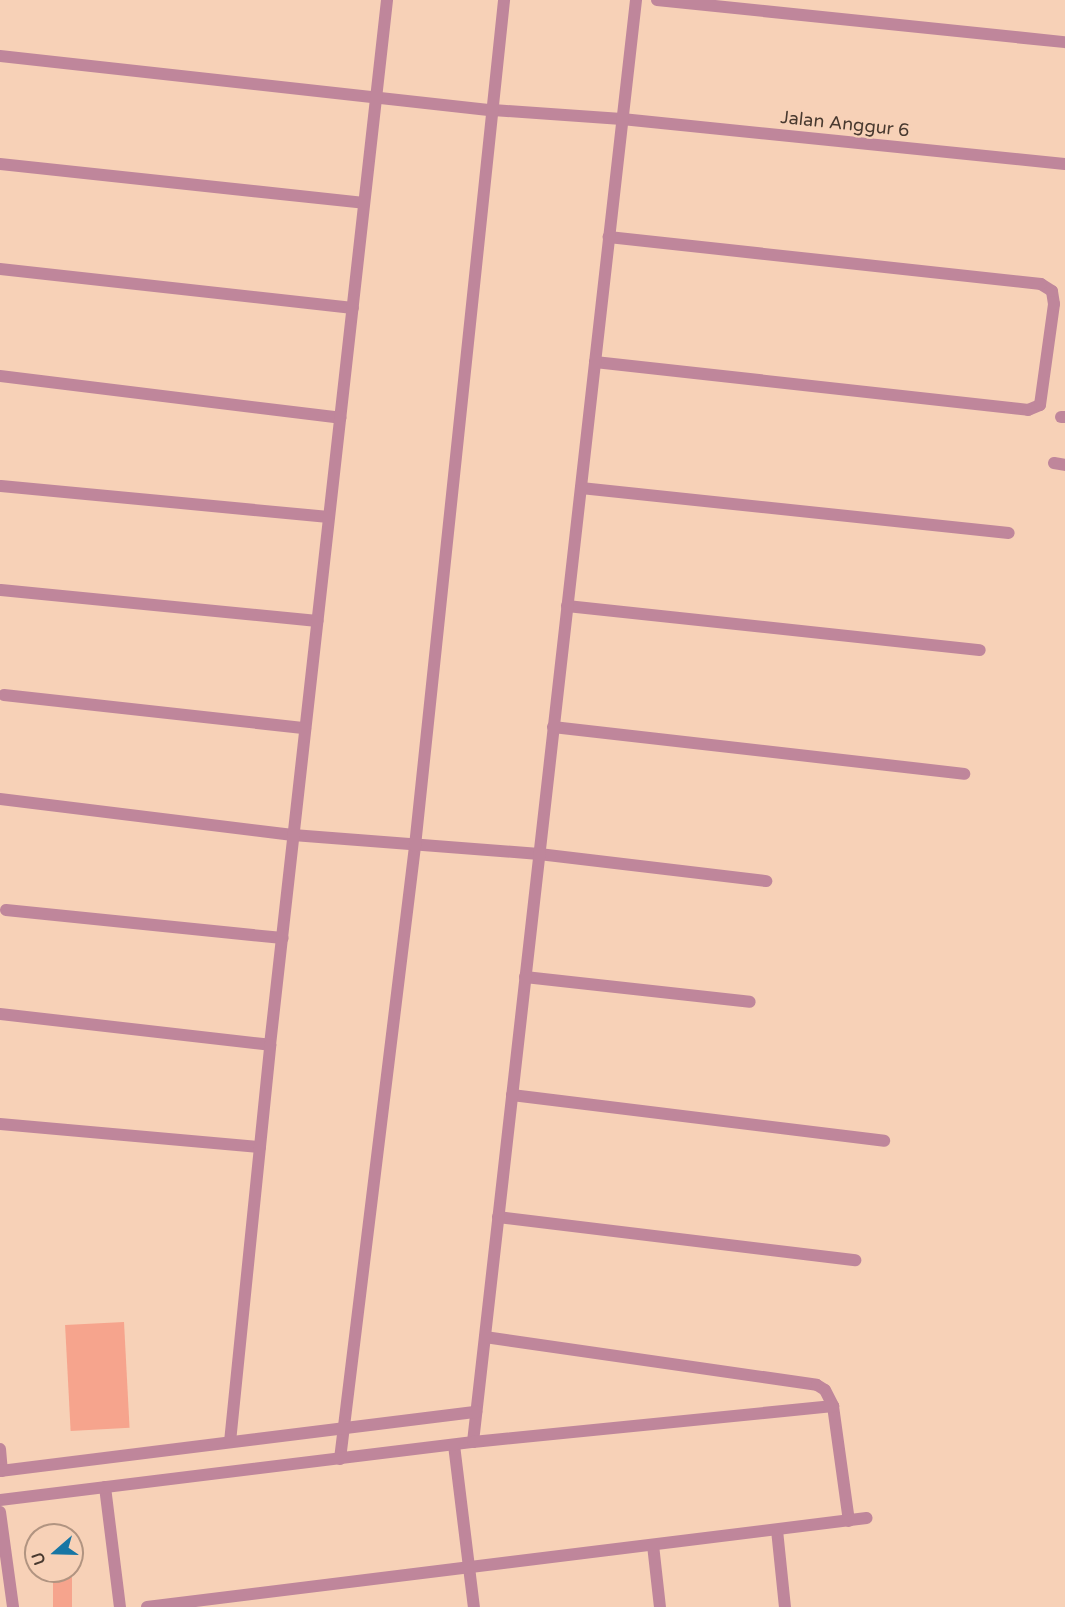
<!DOCTYPE html>
<style>
body{margin:0}
#map{position:relative;width:1065px;height:1607px;overflow:hidden;background:#f7d1b7;font-family:"Varela Round",sans-serif}
div>[style]{position:absolute}
[style*='--x']{left:calc(var(--x)*1px);top:calc(var(--y)*1px);width:calc(var(--w)*1px);rotate:calc(var(--a)*1deg)}
.building>*{inset:0;background:#f6a48d;transform-origin:0 0}
.minor>*{height:12px;margin:-6px;padding:0 6px;transform-origin:6px;border-radius:6px;background:#bf869b}
span{translate:-50% -50%;white-space:nowrap;text-align:center;line-height:1.15;-webkit-text-stroke:4.5px #f7d1b7;paint-order:stroke}
.street-label{font-size:18px;color:#48392f}
.north{position:absolute;left:24px;top:1523px;width:60px;height:60px;box-sizing:border-box;background:#f7d1b7;border:2px solid #b19481;border-radius:50%;rotate:250deg;font-size:16px;font-weight:700;line-height:24px;text-align:center;color:#48392f}
.north::after{content:'';display:block;margin:auto;width:21px;height:27px;background:#1876a4;clip-path:polygon(50% 0,100% 100%,50% 72%,0 100%)}
</style>
<div id="map">
<div class="building">
<i style="left:124px;top:1322px;width:106px;height:59px;rotate:87deg"></i>
<i style="left:53px;top:1571px;width:19px;height:36px"></i>
</div>
<div class="minor">
<i style="--x:657;--y:0;--w:410;--a:5.9"></i>
<i style="--x:0;--y:56;--w:496;--a:6.3"></i>
<i style="--x:493;--y:110;--w:129;--a:4"></i>
<i style="--x:622;--y:119;--w:445;--a:5.8"></i>
<i style="--x:0;--y:164;--w:366;--a:6.1"></i>
<i style="--x:0;--y:269;--w:355;--a:6.3"></i>
<i style="--x:595;--y:362;--w:436;--a:6.3"></i>
<i style="--x:1028;--y:410;--w:13;--a:-23"></i>
<i style="--x:1040;--y:405;--w:102;--a:-82.1"></i>
<i style="--x:1054;--y:304;--w:13;--a:-99"></i>
<i style="--x:1052;--y:291;--w:13;--a:-148"></i>
<i style="--x:1041;--y:284;--w:435;--a:-173.8"></i>
<i style="--x:0;--y:376;--w:343;--a:7"></i>
<i style="--x:1061;--y:417;--w:4;--a:0"></i>
<i style="--x:1054;--y:463;--w:11;--a:10"></i>
<i style="--x:1;--y:486;--w:329;--a:5.4"></i>
<i style="--x:581;--y:488;--w:430;--a:6"></i>
<i style="--x:1;--y:590;--w:318;--a:5.6"></i>
<i style="--x:567;--y:606;--w:415;--a:6.1"></i>
<i style="--x:4;--y:695;--w:303;--a:6.3"></i>
<i style="--x:553;--y:727;--w:414;--a:6.5"></i>
<i style="--x:0;--y:799;--w:295;--a:7"></i>
<i style="--x:293;--y:835;--w:247;--a:4.4"></i>
<i style="--x:539;--y:854;--w:229;--a:6.8"></i>
<i style="--x:6;--y:910;--w:278;--a:5.8"></i>
<i style="--x:525;--y:977;--w:226;--a:6.3"></i>
<i style="--x:0;--y:1014;--w:272;--a:6.5"></i>
<i style="--x:270;--y:1045;--w:1052;--a:-83.61"></i>
<i style="--x:512;--y:1095;--w:375;--a:7"></i>
<i style="--x:0;--y:1124;--w:261;--a:5.1"></i>
<i style="--x:498;--y:1217;--w:360;--a:6.9"></i>
<i style="--x:485;--y:1337;--w:335;--a:8.2"></i>
<i style="--x:817;--y:1385;--w:9;--a:32"></i>
<i style="--x:825;--y:1390;--w:18;--a:63"></i>
<i style="--x:833;--y:1406;--w:116;--a:82.1"></i>
<i style="--x:230;--y:1442;--w:399;--a:-84.2"></i>
<i style="--x:473;--y:1442;--w:1451;--a:-83.55"></i>
<i style="--x:454;--y:1445;--w:163;--a:83"></i>
<i style="--x:0;--y:1449;--w:22;--a:85"></i>
<i style="--x:340;--y:1459;--w:618;--a:-83.02"></i>
<i style="--x:415;--y:846;--w:851;--a:-83.99"></i>
<i style="--x:0;--y:1471;--w:480;--a:-7.1"></i>
<i style="--x:105;--y:1487;--w:121;--a:82.9"></i>
<i style="--x:0;--y:1500;--w:477;--a:-7"></i>
<i style="--x:473;--y:1442;--w:362;--a:-5.7"></i>
<i style="--x:0;--y:1512;--w:96;--a:82.2"></i>
<i style="--x:777;--y:1530;--w:77;--a:84.1"></i>
<i style="--x:653;--y:1545;--w:62;--a:83.6"></i>
<i style="--x:147;--y:1607;--w:725;--a:-7.05"></i>
</div>
<div class="street-label">
<span style="left:845px;top:124px;rotate:6deg">Jalan Anggur 6</span>
</div>
<div class="north">U</div>
</div>
